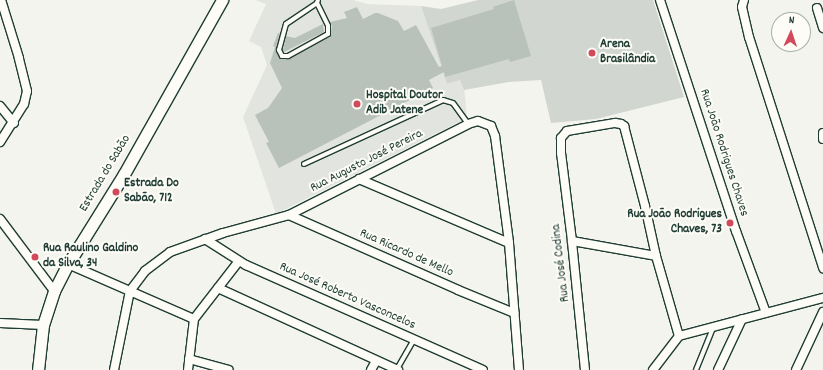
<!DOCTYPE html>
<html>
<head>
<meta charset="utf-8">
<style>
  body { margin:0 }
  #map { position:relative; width:823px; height:370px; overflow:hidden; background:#f4f4ef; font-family:Dekko,sans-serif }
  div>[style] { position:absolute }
  .built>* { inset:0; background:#e2e5df }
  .green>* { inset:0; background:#d1d6d1 }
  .building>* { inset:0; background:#b9c1bb }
  .roads { filter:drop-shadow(1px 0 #1f3d34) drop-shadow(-1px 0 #1f3d34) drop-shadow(0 1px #1f3d34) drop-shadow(0 -1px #1f3d34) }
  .lane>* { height:4px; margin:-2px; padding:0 2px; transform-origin:2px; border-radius:2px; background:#fdfcf7 }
  .street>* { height:8px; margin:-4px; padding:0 4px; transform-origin:4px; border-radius:4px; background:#fdfcf7 }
  .secondary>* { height:11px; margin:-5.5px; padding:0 5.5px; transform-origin:5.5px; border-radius:5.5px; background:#fdfcf7 }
  .dots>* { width:11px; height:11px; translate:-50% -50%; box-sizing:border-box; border:2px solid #fdfcf7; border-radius:50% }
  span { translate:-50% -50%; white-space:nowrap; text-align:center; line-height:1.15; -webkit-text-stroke:4px #fdfcf7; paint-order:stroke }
  .poi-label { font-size:13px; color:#1f3d34; font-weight:700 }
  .left { translate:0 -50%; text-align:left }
  .right { translate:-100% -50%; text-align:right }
  .street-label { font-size:13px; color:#1f3d34 }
  .north { position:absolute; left:771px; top:12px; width:40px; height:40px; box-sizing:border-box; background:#fdfcf7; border:1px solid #a4b0a9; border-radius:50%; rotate:3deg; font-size:11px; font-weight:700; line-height:16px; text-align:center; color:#1f3d34 }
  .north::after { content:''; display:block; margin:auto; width:14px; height:18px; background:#d1495b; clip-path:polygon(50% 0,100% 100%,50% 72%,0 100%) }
</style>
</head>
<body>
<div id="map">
  <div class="built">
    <div style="clip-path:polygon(255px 0,353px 0,368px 4px,421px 6px,447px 84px,460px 80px,464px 86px,467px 118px,276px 214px,243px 117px,267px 65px,261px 47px,249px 41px,266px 4px)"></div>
  </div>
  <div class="green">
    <div style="clip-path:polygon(478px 0,653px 0,684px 97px,596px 119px,551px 123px,541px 80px,509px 82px,464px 90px,460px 80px,447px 84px,421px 6px,441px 9px)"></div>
  </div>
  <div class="building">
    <div style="clip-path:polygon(514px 0,531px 56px,510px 62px,509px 59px,445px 77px,444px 72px,429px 80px,433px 88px,279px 168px,266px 143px,269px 142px,255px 115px,268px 108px,282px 88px,270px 63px,275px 47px,273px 46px,278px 33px,280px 33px,276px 52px,281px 59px,289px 59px,330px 37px,332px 26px,330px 22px,347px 18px,344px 12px,357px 7px,363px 19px,375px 13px,378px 13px,398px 21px,404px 31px,416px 25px,439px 67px,442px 66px,431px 28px,494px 9px,493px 7px)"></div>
    <div style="clip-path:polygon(323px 24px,324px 32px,284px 52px,283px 50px,286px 36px,295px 38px)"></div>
  </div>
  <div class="roads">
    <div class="lane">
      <div style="left:317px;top:3px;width:25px;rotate:64deg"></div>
      <div style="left:328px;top:26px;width:8px;rotate:90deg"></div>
      <div style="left:328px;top:34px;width:46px;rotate:151.2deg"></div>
      <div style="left:288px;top:56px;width:6px;rotate:180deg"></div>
      <div style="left:282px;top:56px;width:7px;rotate:-117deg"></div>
      <div style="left:279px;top:50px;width:27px;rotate:-75deg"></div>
      <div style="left:286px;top:24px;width:37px;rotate:-34deg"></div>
      <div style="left:317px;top:3px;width:3px;rotate:-72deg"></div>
      <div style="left:304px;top:164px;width:153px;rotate:-24.7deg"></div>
      <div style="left:443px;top:100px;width:10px;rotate:17deg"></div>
      <div style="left:453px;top:103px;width:26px;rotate:54deg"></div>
      <div style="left:397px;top:369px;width:34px;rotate:-60deg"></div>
      <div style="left:696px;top:370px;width:45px;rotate:-68deg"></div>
    </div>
    <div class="street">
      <div style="left:660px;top:0;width:243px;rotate:71.8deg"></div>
      <div style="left:736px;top:231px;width:87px;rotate:69.9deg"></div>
      <div style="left:744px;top:0;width:7px;rotate:106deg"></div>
      <div style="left:742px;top:7px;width:31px;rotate:77deg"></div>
      <div style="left:749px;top:37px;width:243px;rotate:72.2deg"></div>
      <div style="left:817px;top:8px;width:21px;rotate:73deg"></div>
      <div style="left:0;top:106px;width:22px;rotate:51deg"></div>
      <div style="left:823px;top:133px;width:6px;rotate:90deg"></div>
      <div style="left:0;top:142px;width:45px;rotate:-57.7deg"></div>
      <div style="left:24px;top:104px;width:13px;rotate:-77deg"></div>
      <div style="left:27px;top:91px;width:34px;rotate:-104deg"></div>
      <div style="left:19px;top:58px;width:61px;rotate:-107.2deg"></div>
      <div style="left:359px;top:179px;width:163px;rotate:23.1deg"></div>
      <div style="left:289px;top:215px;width:185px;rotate:23.9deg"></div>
      <div style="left:458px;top:290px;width:61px;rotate:22.3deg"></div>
      <div style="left:0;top:219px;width:90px;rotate:53.1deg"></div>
      <div style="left:205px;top:239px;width:49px;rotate:32.4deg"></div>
      <div style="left:246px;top:265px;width:259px;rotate:23.9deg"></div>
      <div style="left:572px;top:241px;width:85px;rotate:10.1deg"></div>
      <div style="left:68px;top:264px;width:137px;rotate:23.6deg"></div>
      <div style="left:218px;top:288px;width:198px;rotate:24.5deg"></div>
      <div style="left:0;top:323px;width:43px;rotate:2.7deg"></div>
      <div style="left:189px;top:359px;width:41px;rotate:15.4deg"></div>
      <div style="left:114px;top:370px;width:81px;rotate:-78.6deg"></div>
      <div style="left:130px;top:291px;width:25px;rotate:-53deg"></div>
      <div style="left:145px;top:271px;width:31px;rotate:-37deg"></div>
      <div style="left:170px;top:252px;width:56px;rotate:-19.7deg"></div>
      <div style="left:223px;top:233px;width:68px;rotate:-15.3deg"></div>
      <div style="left:289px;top:215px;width:201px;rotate:-26.9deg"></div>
      <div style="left:468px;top:124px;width:10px;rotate:-17deg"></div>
      <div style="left:478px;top:121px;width:14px;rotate:21deg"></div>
      <div style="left:491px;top:126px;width:11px;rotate:68deg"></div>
      <div style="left:495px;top:136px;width:108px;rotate:82.5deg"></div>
      <div style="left:509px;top:243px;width:127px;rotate:85.5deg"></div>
      <div style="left:188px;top:370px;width:51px;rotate:-83.3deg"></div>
      <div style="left:194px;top:319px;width:73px;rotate:-52.2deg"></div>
      <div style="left:371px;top:370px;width:10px;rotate:-61deg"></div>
      <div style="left:585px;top:370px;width:130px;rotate:-95.8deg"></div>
      <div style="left:572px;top:241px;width:89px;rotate:-97.1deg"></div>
      <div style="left:561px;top:153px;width:15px;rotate:-90deg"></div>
      <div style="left:561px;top:138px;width:9px;rotate:-49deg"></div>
      <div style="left:567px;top:131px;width:49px;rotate:-9.5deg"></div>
      <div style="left:615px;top:123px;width:6px;rotate:9deg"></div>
      <div style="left:621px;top:124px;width:4px;rotate:34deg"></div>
      <div style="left:624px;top:126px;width:83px;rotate:75.3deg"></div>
      <div style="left:645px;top:206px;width:51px;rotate:77.6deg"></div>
      <div style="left:656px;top:256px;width:83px;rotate:74deg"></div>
      <div style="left:653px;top:370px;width:43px;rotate:-52.6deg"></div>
      <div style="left:679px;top:336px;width:149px;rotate:-14.8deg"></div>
      <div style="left:718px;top:370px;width:56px;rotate:-64.8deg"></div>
      <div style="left:796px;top:370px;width:64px;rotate:-65deg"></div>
    </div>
    <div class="secondary">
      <div style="left:38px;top:370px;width:45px;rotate:-83.7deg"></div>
      <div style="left:43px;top:325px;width:36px;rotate:-72deg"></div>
      <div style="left:54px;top:291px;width:30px;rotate:-63deg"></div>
      <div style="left:68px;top:264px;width:106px;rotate:-58.1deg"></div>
      <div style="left:124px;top:174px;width:200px;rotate:-60.6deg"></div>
    </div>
  </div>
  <div class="dots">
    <div style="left:592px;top:53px;background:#d1495b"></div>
    <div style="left:357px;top:104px;background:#d1495b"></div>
    <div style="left:116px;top:192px;background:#d1495b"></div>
    <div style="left:730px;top:223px;background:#d1495b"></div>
    <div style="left:35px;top:257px;background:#d1495b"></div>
  </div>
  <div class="poi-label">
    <span class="left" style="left:600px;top:53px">Arena<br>Brasilândia</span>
    <span class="left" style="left:366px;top:104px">Hospital Doutor<br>Adib Jatene</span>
    <span class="left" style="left:124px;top:192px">Estrada Do<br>Sabão, 712</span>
    <span class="right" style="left:722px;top:223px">Rua João Rodrigues<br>Chaves, 73</span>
    <span class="left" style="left:43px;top:257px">Rua Raulino Galdino<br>da Silva, 34</span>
  </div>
  <div class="street-label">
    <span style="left:723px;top:153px;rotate:72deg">Rua João Rodrigues Chaves</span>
    <span style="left:367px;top:162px;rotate:-27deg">Rua Augusto José Pereira</span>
    <span style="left:106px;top:174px;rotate:-59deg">Estrada do Sabão</span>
    <span style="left:406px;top:254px;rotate:24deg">Rua Ricardo de Mello</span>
    <span style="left:562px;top:263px;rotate:-97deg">Rua José Codina</span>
    <span style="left:347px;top:297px;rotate:24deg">Rua José Roberto Vasconcelos</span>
  </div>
  <div class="north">N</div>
</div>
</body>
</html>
